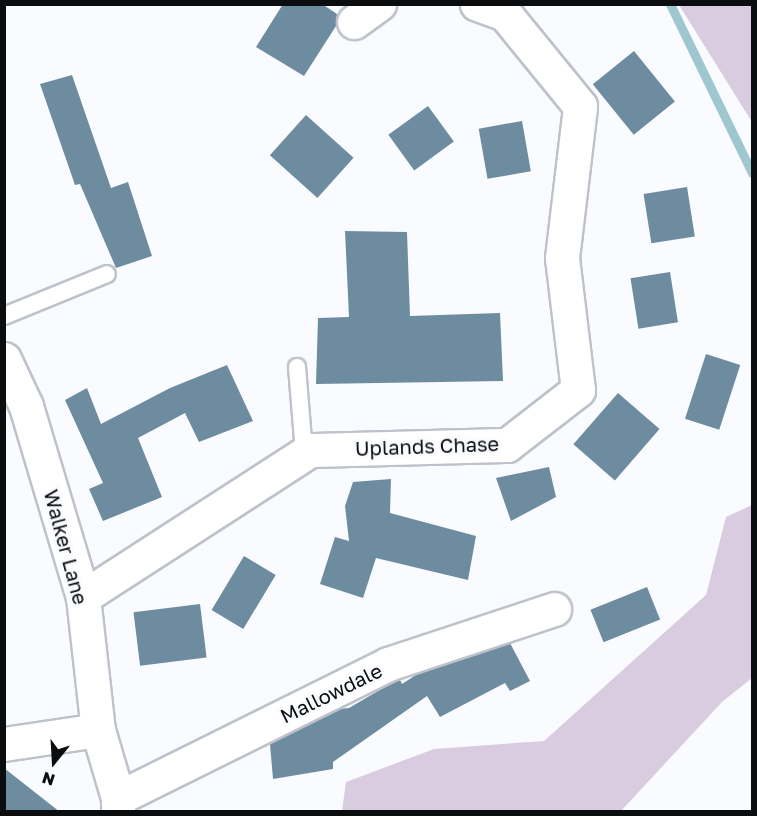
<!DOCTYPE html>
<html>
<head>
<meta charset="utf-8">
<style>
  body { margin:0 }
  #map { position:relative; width:757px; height:816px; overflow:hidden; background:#fafbff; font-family:"Golos Text",sans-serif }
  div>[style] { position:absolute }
  .green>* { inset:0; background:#d9cce0 }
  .stream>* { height:9px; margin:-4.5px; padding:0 4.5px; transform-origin:4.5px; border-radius:4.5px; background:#9ec7d0 }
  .building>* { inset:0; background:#6e8ca0; transform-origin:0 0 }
  .roads { filter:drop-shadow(2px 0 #bec2ca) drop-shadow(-2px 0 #bec2ca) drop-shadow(0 2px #bec2ca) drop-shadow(0 -2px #bec2ca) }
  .service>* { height:16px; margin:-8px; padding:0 8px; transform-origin:8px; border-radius:8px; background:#fff }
  .minor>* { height:33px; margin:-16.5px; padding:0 16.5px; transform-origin:16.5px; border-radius:16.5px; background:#fff }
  span { translate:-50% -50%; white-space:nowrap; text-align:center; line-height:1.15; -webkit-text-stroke:6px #fafbff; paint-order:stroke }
  .street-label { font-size:20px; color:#0a0c0e }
  .frame { position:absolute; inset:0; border:6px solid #0a0c0e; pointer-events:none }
  .north { position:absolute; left:24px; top:732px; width:60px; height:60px; -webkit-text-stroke:4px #fafbff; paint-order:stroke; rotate:198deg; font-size:16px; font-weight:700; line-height:24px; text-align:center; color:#0a0c0e }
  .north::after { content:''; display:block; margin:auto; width:21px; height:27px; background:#0a0c0e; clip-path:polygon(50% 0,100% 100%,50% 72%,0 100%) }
</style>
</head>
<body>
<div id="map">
  <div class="green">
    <div style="clip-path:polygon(679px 5px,752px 5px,752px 122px)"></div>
    <div style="clip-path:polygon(752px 505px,752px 678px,722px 702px,621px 811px,342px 811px,346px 782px,434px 749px,544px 741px,706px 595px,726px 517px)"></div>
  </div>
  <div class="stream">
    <div style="left:670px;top:4px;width:188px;rotate:64.1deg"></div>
  </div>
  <div class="building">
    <div style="clip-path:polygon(283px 4px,322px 4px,337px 14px,336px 26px,304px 76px,256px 47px)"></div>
    <div style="left:634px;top:51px;width:65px;height:53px;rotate:51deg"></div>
    <div style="clip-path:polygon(72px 75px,111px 188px,128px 182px,152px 256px,116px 268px,80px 184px,75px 185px,40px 84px)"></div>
    <div style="left:428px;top:106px;width:44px;height:49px;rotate:54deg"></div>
    <div style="left:306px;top:115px;width:64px;height:54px;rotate:42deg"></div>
    <div style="left:522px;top:121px;width:51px;height:44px;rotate:80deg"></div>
    <div style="left:687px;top:187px;width:50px;height:44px;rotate:81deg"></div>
    <div style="clip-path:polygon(345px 231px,407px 232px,410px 316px,500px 313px,503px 381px,316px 384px,318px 318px,349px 317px)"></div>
    <div style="left:670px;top:272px;width:51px;height:40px;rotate:81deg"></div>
    <div style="left:706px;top:354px;width:36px;height:68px;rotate:18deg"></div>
    <div style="clip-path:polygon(227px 365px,253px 421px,199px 442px,185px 413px,138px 438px,162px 497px,103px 521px,89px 489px,103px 483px,65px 400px,87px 388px,101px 424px,170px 388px)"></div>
    <div style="left:618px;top:393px;width:55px;height:68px;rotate:41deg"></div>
    <div style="clip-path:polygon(549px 467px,556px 497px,511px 521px,496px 478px)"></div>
    <div style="clip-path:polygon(391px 479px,390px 513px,476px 536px,468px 580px,376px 558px,363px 598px,320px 584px,335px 537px,349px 541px,345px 506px,353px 482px)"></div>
    <div style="left:244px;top:556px;width:37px;height:63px;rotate:31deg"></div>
    <div style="left:647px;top:587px;width:35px;height:61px;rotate:68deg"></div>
    <div style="left:200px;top:604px;width:54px;height:67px;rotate:83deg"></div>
    <div style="clip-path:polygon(510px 643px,530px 681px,510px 691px,505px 683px,440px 717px,427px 696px,333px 762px,333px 769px,273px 779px,270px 744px,339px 709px,349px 708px,395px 681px,400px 680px,402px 684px,419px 673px)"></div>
    <div style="clip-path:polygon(4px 768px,60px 812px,4px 812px)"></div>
  </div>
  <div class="roads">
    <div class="service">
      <div style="left:4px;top:316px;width:111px;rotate:-22.2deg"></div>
      <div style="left:297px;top:367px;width:86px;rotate:85.3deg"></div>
    </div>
    <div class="minor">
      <div style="left:354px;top:22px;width:31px;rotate:-36deg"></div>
      <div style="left:4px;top:359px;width:52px;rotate:64.9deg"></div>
      <div style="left:26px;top:406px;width:199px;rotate:73.4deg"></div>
      <div style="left:83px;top:597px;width:134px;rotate:83.6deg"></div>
      <div style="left:98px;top:730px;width:71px;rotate:73.6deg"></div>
      <div style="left:118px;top:798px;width:14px;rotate:90deg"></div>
      <div style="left:83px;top:597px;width:270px;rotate:-32.9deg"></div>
      <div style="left:310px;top:450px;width:197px;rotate:-1.5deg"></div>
      <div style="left:507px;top:445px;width:90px;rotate:-37.8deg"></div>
      <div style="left:578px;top:390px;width:133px;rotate:-96.9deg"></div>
      <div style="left:562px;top:258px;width:153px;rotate:-83.2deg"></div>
      <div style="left:580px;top:106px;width:119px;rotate:-129.2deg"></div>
      <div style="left:505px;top:14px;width:30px;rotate:-160deg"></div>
      <div style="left:4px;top:744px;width:95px;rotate:-8.5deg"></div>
      <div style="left:118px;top:798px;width:301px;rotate:-26.4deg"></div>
      <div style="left:388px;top:664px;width:175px;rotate:-18.3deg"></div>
    </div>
  </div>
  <div class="street-label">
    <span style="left:427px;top:446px;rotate:-2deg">Uplands Chase</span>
    <span style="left:66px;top:547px;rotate:75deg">Walker Lane</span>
    <span style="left:331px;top:693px;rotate:-26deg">Mallowdale</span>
  </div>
  <div class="frame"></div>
  <div class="north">N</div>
</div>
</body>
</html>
